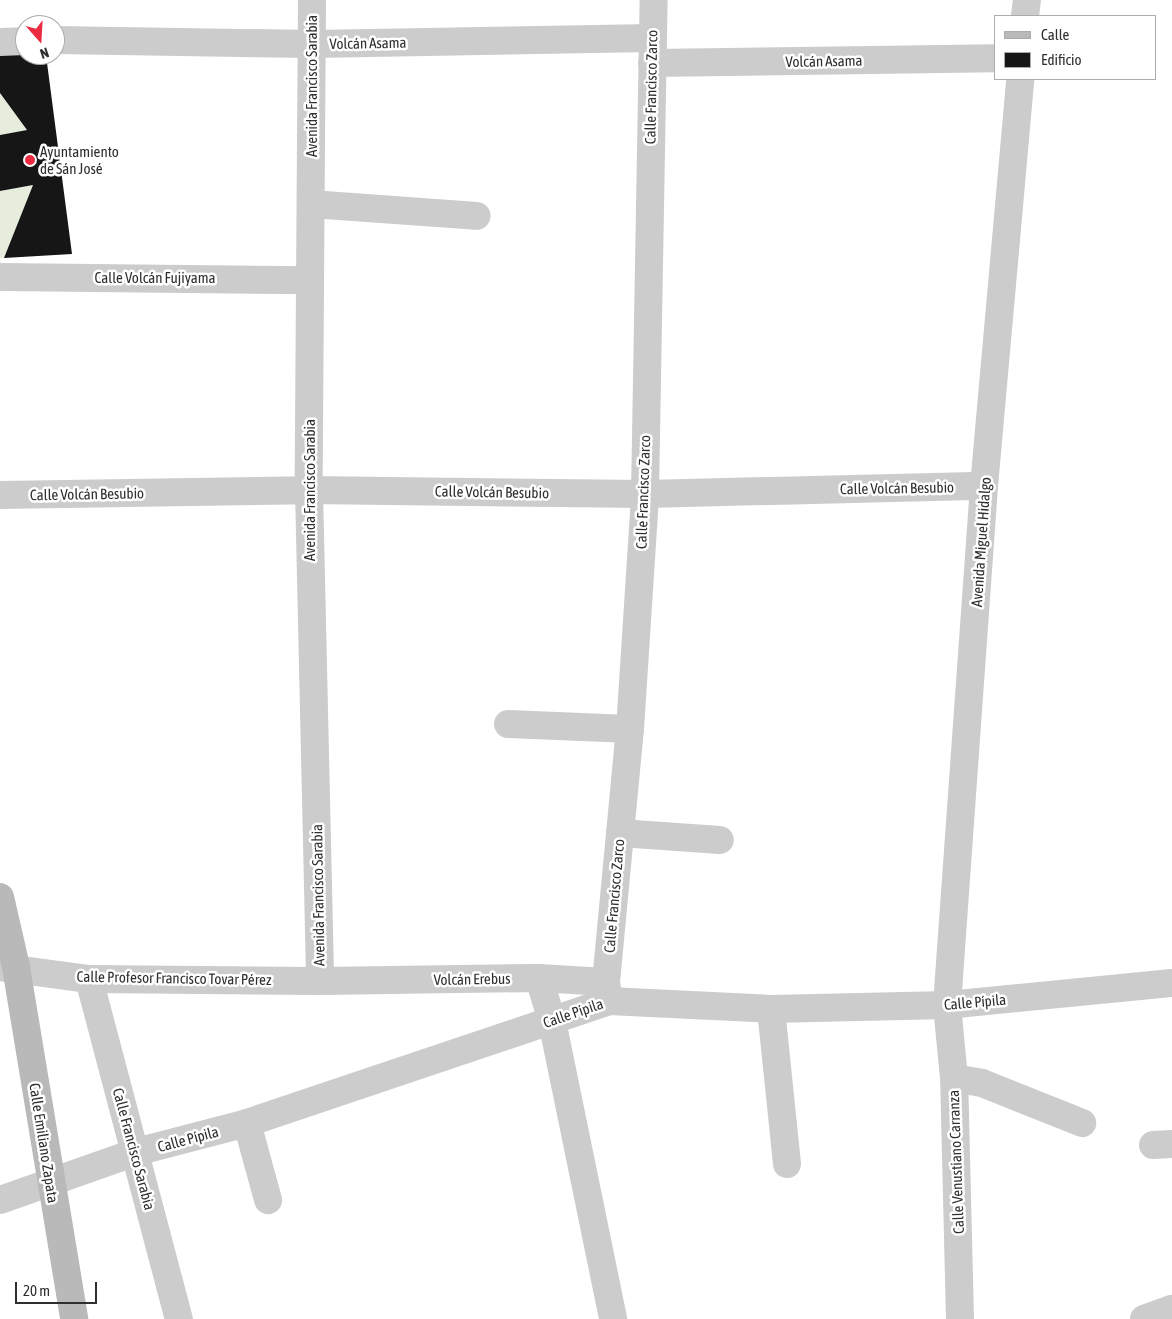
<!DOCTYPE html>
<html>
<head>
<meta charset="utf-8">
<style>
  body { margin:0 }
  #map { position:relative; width:1172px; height:1319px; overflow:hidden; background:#fff; font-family:"Asap Condensed",sans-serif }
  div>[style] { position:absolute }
  .green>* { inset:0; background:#e6eddc }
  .building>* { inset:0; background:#161616 }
  .street>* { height:28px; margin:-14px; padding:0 14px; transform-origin:14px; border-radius:14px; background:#ccc }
  .secondary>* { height:28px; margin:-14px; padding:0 14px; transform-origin:14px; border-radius:14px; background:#b9b9b9 }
  .dots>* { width:14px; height:14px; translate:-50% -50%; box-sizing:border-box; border:2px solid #fff; border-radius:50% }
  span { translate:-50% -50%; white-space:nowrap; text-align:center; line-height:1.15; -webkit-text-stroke:5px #fff; paint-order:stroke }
  .street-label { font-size:15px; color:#2f2f2f }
  .poi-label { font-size:15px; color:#2f2f2f }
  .left { translate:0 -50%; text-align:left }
  .legend { position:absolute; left:994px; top:15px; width:162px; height:65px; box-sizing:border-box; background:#fff; border:1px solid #acacac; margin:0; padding:6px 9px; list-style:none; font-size:15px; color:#2f2f2f }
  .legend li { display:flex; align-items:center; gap:10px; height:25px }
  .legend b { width:25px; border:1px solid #acacac }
  .north { position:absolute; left:15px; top:15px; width:50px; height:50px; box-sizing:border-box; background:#fff; border:1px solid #acacac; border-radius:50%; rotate:161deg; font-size:14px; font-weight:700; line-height:20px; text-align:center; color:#2f2f2f }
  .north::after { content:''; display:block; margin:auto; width:18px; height:22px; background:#ec2b41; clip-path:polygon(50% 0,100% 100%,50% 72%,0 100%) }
  .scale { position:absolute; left:15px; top:1282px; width:82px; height:22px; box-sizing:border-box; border:2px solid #2f2f2f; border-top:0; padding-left:6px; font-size:15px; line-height:18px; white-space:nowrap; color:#2f2f2f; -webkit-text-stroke:4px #fff; paint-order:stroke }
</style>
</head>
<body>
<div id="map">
  <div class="green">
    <div style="clip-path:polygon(0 93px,27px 130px,0 135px)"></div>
    <div style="clip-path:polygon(33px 185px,4px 258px,0 258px,0 191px)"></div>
  </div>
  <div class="building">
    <div style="clip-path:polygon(25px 50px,25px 55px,46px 55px,72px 254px,4px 258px,33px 185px,0 191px,0 135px,27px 130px,0 93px,0 51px)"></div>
  </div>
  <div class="street">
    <div style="left:312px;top:0;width:490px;rotate:90.4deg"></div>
    <div style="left:309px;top:490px;width:491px;rotate:88.7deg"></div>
    <div style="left:1025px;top:16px;width:16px;rotate:-83deg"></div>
    <div style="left:55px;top:40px;width:258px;rotate:0.9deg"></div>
    <div style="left:313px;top:44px;width:339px;rotate:-1deg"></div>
    <div style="left:0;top:42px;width:25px;rotate:-2deg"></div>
    <div style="left:652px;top:63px;width:344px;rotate:-0.8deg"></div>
    <div style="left:311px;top:204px;width:166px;rotate:4.1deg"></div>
    <div style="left:0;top:277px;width:310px;rotate:0.6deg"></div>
    <div style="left:0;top:495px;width:309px;rotate:-0.9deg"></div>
    <div style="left:309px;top:490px;width:336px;rotate:0.7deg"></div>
    <div style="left:645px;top:494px;width:339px;rotate:-1.4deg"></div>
    <div style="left:508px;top:724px;width:122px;rotate:2.3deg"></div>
    <div style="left:620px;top:833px;width:100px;rotate:4deg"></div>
    <div style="left:0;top:967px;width:90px;rotate:7.7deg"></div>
    <div style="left:89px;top:979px;width:231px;rotate:0.5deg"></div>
    <div style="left:320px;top:981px;width:219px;rotate:-0.8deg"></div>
    <div style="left:539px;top:978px;width:67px;rotate:3.4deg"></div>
    <div style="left:606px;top:982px;width:19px;rotate:81deg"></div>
    <div style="left:539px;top:978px;width:45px;rotate:73.2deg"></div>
    <div style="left:552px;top:1021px;width:304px;rotate:78.4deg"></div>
    <div style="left:89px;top:979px;width:352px;rotate:75.2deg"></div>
    <div style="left:606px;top:982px;width:254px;rotate:-84.6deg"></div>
    <div style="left:630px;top:729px;width:235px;rotate:-86.3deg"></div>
    <div style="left:645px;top:494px;width:494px;rotate:-89deg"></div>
    <div style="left:771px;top:1009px;width:156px;rotate:84.1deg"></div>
    <div style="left:954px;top:1078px;width:28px;rotate:10deg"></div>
    <div style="left:982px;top:1083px;width:108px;rotate:21.8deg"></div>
    <div style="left:247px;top:1123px;width:80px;rotate:74.7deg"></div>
    <div style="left:1153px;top:1145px;width:19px;rotate:-3deg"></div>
    <div style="left:0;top:1200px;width:144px;rotate:-19.4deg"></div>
    <div style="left:136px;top:1152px;width:115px;rotate:-14.6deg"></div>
    <div style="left:247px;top:1123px;width:382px;rotate:-18.6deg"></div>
    <div style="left:609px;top:1001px;width:162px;rotate:2.8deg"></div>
    <div style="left:771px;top:1009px;width:176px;rotate:-1.3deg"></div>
    <div style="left:947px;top:1005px;width:226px;rotate:-5.6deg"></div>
    <div style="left:960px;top:1319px;width:241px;rotate:-91.4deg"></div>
    <div style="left:954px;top:1078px;width:73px;rotate:-95.5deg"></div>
    <div style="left:947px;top:1005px;width:520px;rotate:-85.92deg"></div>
    <div style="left:984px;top:486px;width:409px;rotate:-84.9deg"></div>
    <div style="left:1144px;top:1319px;width:30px;rotate:-20deg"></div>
  </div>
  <div class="secondary">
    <div style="left:0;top:897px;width:72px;rotate:77.1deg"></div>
    <div style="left:16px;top:967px;width:357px;rotate:80.6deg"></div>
  </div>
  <div class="dots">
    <div style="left:30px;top:160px;background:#ec2b41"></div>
  </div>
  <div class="street-label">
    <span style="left:368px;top:43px;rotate:-1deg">Volcán Asama</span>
    <span style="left:824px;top:61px;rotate:-1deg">Volcán Asama</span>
    <span style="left:312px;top:86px;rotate:-90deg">Avenida Francisco Sarabia</span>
    <span style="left:651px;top:87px;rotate:-89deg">Calle Francisco Zarco</span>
    <span style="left:155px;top:278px">Calle Volcán Fujiyama</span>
    <span style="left:897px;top:488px;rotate:-1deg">Calle Volcán Besubio</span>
    <span style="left:310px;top:490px;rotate:-90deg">Avenida Francisco Sarabia</span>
    <span style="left:492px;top:492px;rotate:1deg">Calle Volcán Besubio</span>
    <span style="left:643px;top:492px;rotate:-88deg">Calle Francisco Zarco</span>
    <span style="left:87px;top:494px;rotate:-1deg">Calle Volcán Besubio</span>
    <span style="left:981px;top:542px;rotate:-86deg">Avenida Miguel Hidalgo</span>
    <span style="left:318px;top:895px;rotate:-91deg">Avenida Francisco Sarabia</span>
    <span style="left:614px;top:896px;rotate:-85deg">Calle Francisco Zarco</span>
    <span style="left:174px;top:978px;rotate:1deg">Calle Profesor Francisco Tovar Pérez</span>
    <span style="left:472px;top:979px;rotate:-1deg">Volcán Erebus</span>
    <span style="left:975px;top:1002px;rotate:-5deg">Calle Pípila</span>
    <span style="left:573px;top:1013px;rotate:-19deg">Calle Pípila</span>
    <span style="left:188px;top:1139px;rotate:-15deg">Calle Pípila</span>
    <span style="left:44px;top:1143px;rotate:81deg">Calle Emiliano Zapata</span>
    <span style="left:134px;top:1149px;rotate:75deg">Calle Francisco Sarabia</span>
    <span style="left:956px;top:1162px;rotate:-92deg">Calle Venustiano Carranza</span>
  </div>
  <div class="poi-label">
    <span class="left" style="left:40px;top:160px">Ayuntamiento<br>de Sán José</span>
  </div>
  <ul class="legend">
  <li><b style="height:6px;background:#b9b9b9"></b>Calle</li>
  <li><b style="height:14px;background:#161616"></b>Edificio</li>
  </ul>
  <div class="north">N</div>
  <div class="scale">20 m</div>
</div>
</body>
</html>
